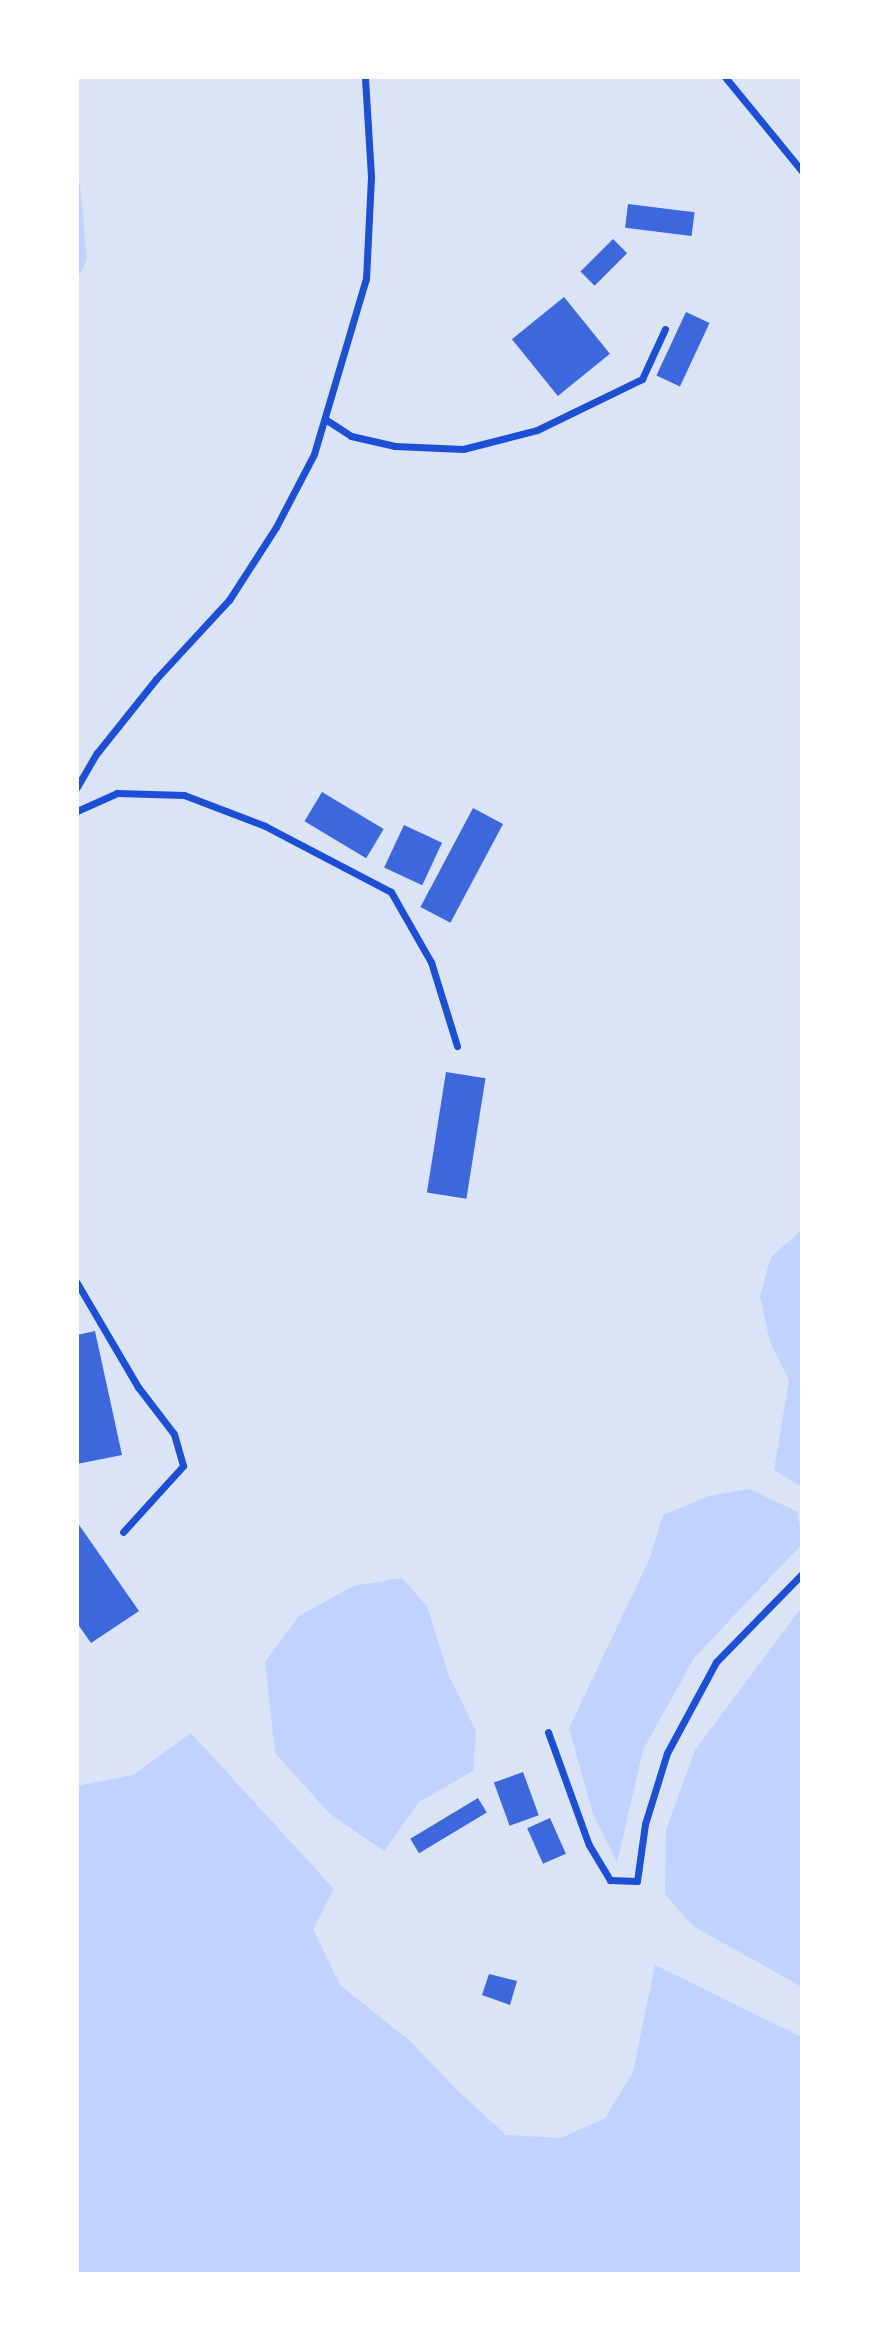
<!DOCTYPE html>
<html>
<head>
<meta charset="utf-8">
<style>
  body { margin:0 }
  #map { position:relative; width:879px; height:2351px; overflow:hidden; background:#f2f2f2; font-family:"PT Sans",sans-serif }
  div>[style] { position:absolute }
  .green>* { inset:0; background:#dbe4f7; transform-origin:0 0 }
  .water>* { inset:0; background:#bfd3fe }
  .building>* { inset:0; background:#3d67dc; transform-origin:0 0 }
  .minor>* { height:7px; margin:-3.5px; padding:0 3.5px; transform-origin:3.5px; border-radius:3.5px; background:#1d4ed8 }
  span { translate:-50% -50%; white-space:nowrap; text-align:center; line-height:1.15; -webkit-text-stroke:5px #fff; paint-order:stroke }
  .frame { position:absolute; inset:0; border:79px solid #fff; pointer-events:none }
</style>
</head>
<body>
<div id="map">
  <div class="green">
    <div style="left:77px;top:77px;width:725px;height:2197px"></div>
  </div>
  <div class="water">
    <div style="clip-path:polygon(77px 153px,87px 260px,77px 279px)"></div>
    <div style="clip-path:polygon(802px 1230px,802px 1487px,774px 1470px,789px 1380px,770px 1342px,760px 1296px,771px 1257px)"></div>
    <div style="clip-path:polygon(749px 1489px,798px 1512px,802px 1544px,694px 1658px,643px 1750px,617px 1863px,593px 1814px,569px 1728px,649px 1560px,663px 1515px,708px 1496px)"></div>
    <div style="clip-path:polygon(402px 1578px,427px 1606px,449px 1676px,476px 1731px,473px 1771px,419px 1802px,384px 1851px,330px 1814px,275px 1753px,265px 1662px,299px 1616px,353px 1586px)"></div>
    <div style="clip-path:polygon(802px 1607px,802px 1987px,693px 1926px,665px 1894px,666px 1830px,695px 1750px)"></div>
    <div style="clip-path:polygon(191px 1733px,334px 1889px,313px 1929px,340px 1985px,410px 2041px,458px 2091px,506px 2135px,561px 2138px,605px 2118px,633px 2072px,655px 1965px,802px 2037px,802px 2274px,77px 2274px,77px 1786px,133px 1775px)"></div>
  </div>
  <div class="building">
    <div style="left:628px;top:204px;width:67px;height:24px;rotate:7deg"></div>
    <div style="left:613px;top:239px;width:20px;height:46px;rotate:45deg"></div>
    <div style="left:564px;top:297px;width:73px;height:67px;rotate:51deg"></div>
    <div style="left:686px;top:312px;width:26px;height:70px;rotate:25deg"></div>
    <div style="left:322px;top:792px;width:72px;height:34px;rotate:31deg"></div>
    <div style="left:473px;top:808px;width:34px;height:112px;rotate:28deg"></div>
    <div style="left:404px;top:825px;width:42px;height:47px;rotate:25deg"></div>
    <div style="left:446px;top:1072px;width:40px;height:122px;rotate:9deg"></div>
    <div style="clip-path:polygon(95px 1331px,122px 1455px,77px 1464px,77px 1335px)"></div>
    <div style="clip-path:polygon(77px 1522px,139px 1611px,91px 1643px,77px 1623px)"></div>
    <div style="left:523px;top:1772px;width:46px;height:31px;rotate:70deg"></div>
    <div style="left:478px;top:1798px;width:17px;height:79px;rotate:59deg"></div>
    <div style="left:550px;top:1818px;width:39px;height:25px;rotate:66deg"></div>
    <div style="clip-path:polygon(489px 1974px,517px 1981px,510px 2005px,482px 1995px)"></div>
  </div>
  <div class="minor">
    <div style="left:725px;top:77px;width:122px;rotate:50.7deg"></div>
    <div style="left:325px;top:419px;width:31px;rotate:33deg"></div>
    <div style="left:351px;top:436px;width:45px;rotate:12.8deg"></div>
    <div style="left:395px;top:446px;width:68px;rotate:2.5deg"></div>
    <div style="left:463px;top:449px;width:76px;rotate:-14.4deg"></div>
    <div style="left:537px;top:430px;width:117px;rotate:-25.9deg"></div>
    <div style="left:642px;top:379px;width:55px;rotate:-65.3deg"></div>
    <div style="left:77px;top:787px;width:39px;rotate:-60deg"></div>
    <div style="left:97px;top:753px;width:95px;rotate:-51.4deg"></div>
    <div style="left:156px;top:679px;width:108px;rotate:-47.3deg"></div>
    <div style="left:229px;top:600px;width:87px;rotate:-57.2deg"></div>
    <div style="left:276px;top:527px;width:82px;rotate:-62.5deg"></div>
    <div style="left:314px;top:454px;width:183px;rotate:-73.5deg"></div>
    <div style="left:366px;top:279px;width:103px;rotate:-87.2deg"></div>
    <div style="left:371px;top:176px;width:99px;rotate:-93.5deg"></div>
    <div style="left:77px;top:811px;width:44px;rotate:-24.2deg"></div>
    <div style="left:117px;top:793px;width:67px;rotate:1.7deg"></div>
    <div style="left:184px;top:795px;width:87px;rotate:20.9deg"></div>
    <div style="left:265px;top:826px;width:142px;rotate:27.6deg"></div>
    <div style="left:391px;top:892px;width:81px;rotate:60.3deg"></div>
    <div style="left:431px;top:962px;width:88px;rotate:72.8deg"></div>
    <div style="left:77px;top:1283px;width:121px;rotate:59.6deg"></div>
    <div style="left:138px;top:1387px;width:59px;rotate:52.5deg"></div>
    <div style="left:174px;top:1434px;width:33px;rotate:74deg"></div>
    <div style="left:183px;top:1466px;width:89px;rotate:132.3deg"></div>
    <div style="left:548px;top:1732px;width:120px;rotate:70.1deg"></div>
    <div style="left:589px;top:1845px;width:41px;rotate:59deg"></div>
    <div style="left:610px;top:1880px;width:27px;rotate:2deg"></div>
    <div style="left:637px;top:1881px;width:58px;rotate:-82deg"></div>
    <div style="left:645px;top:1824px;width:74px;rotate:-72.8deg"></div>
    <div style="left:667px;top:1753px;width:103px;rotate:-61.7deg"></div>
    <div style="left:716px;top:1662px;width:123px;rotate:-45.7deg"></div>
  </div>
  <div class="frame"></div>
</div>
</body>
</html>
